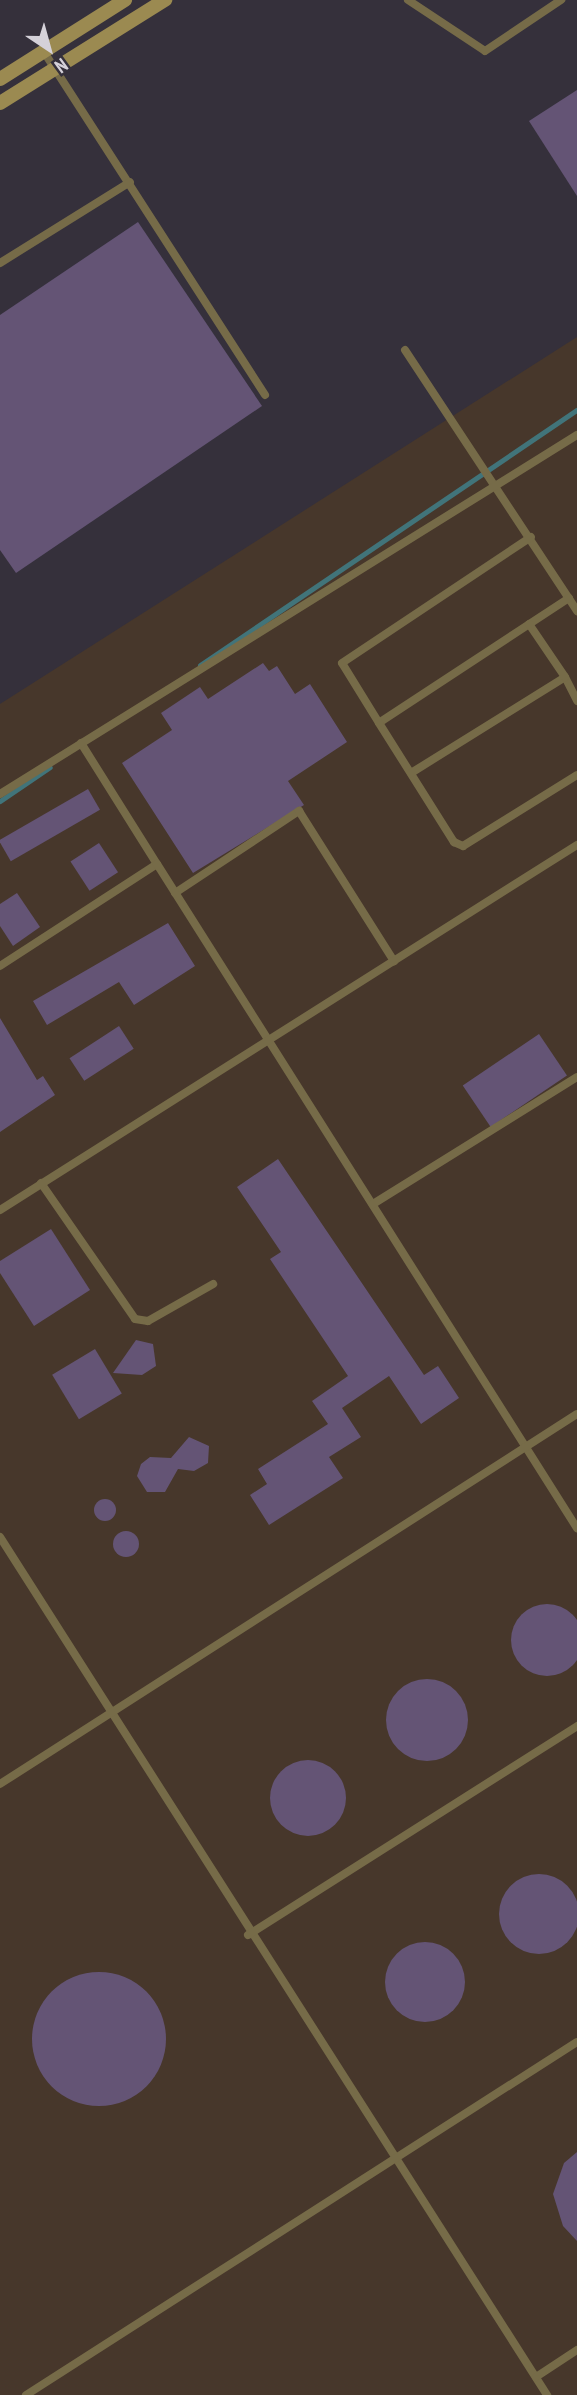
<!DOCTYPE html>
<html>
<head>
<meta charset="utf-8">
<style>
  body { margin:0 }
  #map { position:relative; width:577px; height:2395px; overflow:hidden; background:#35303b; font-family:"PT Sans Narrow",sans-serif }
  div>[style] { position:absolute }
  .industrial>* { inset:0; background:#47372b }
  .stream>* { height:5px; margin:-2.5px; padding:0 2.5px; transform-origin:2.5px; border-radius:2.5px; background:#41747a }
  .building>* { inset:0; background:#645475; transform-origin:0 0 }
  .round { border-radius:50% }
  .service>* { height:8px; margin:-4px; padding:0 4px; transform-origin:4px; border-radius:4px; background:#766b48 }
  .secondary>* { height:14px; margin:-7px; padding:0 7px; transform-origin:7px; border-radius:7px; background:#9b8a51 }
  span { translate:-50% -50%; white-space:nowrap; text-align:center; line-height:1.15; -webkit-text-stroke:6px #35303b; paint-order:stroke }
  .north { position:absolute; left:14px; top:14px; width:70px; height:70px; -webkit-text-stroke:5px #35303b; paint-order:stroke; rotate:144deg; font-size:19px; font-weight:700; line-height:28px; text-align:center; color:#d5d1d9 }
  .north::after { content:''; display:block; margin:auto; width:24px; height:32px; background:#d5d1d9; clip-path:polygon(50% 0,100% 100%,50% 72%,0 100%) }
</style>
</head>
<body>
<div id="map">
  <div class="industrial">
    <div style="clip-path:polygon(577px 337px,577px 2395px,0 2395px,0 704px)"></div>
  </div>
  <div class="stream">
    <div style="left:200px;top:665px;width:455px;rotate:-34.1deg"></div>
    <div style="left:0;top:801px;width:60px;rotate:-34.2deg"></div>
  </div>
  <div class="building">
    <div style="clip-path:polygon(577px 90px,577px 196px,529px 121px)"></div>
    <div style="clip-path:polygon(138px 222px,262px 406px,16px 573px,0 550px,0 315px)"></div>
    <div style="clip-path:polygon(263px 663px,269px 671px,277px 666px,295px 694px,310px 684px,347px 742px,288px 781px,304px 805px,193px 873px,122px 763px,172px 730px,161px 713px,200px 687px,208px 699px)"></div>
    <div style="left:88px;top:789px;width:24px;height:103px;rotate:60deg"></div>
    <div style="left:99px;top:843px;width:35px;height:34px;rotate:57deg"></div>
    <div style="clip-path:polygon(17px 893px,40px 927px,13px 946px,0 926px,0 904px)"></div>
    <div style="clip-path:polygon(168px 923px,195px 966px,134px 1005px,119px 982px,47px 1025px,33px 1001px)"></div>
    <div style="clip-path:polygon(0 1018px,37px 1080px,43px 1076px,55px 1095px,0 1132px)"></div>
    <div style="left:119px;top:1026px;width:27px;height:59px;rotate:57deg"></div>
    <div style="left:539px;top:1034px;width:50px;height:92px;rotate:56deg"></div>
    <div style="clip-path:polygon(278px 1159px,424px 1375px,438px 1366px,459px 1398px,421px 1424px,389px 1376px,342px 1408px,361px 1437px,329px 1457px,343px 1478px,269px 1525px,250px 1495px,267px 1484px,258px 1469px,328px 1424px,312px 1401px,348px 1376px,270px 1259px,281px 1252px,237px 1187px)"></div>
    <div style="clip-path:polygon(51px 1229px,90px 1290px,34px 1326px,0 1273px,0 1261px)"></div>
    <div style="clip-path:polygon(136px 1340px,153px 1344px,156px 1366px,142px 1375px,113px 1373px)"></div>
    <div style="left:95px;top:1349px;width:52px;height:50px;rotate:59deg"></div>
    <div style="clip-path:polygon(189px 1437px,209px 1446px,208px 1463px,194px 1471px,178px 1469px,165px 1492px,147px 1492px,137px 1476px,141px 1464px,150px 1457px,171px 1458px)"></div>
    <div class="round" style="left:94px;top:1499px;width:22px;height:22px"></div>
    <div class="round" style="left:113px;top:1531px;width:26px;height:26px"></div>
    <div class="round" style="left:511px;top:1604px;width:72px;height:72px"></div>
    <div class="round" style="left:386px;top:1679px;width:82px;height:82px"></div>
    <div class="round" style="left:270px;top:1760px;width:76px;height:76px"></div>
    <div class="round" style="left:499px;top:1874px;width:80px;height:80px"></div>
    <div class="round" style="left:385px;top:1942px;width:80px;height:80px"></div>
    <div class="round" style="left:32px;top:1972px;width:134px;height:134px"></div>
    <div style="clip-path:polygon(577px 2152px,577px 2241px,563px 2226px,553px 2194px,564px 2163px)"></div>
  </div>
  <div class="service">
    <div style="left:408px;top:0;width:92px;rotate:33.5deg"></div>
    <div style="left:485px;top:51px;width:92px;rotate:-33.9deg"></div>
    <div style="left:44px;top:52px;width:408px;rotate:57.2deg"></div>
    <div style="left:0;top:263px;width:153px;rotate:-31.9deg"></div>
    <div style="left:405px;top:350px;width:313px;rotate:56.6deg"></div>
    <div style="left:569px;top:598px;width:227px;rotate:146.7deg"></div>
    <div style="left:379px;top:723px;width:141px;rotate:57.8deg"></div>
    <div style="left:454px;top:842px;width:10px;rotate:24deg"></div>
    <div style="left:463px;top:846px;width:134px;rotate:-31.9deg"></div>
    <div style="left:565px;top:677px;width:27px;rotate:63deg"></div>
    <div style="left:379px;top:723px;width:70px;rotate:-121.7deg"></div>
    <div style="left:342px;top:663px;width:227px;rotate:-33.7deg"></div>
    <div style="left:81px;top:743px;width:143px;rotate:57.9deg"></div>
    <div style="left:411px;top:773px;width:181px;rotate:-31.9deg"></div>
    <div style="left:565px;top:677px;width:64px;rotate:-124.2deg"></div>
    <div style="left:0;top:794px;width:680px;rotate:-31.89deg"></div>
    <div style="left:175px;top:893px;width:149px;rotate:-33.5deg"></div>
    <div style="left:299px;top:811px;width:178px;rotate:57.7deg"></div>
    <div style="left:0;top:966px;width:187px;rotate:-33deg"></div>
    <div style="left:157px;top:864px;width:786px;rotate:57.69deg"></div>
    <div style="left:41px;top:1183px;width:165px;rotate:55.3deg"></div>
    <div style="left:135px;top:1319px;width:13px;rotate:9deg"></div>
    <div style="left:148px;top:1321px;width:75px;rotate:-29.6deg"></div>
    <div style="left:373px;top:1204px;width:240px;rotate:-31.9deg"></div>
    <div style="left:0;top:1210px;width:683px;rotate:-32.32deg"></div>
    <div style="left:0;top:1537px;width:1018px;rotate:57.48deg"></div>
    <div style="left:0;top:1784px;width:685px;rotate:-32.67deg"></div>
    <div style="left:248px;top:1935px;width:390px;rotate:-32.4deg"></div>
    <div style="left:536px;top:2377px;width:49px;rotate:-33.4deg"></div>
    <div style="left:26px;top:2395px;width:654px;rotate:-32.65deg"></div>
  </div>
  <div class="secondary">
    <div style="left:0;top:79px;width:148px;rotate:-32.3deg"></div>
    <div style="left:0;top:103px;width:195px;rotate:-32deg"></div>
  </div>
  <div class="north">N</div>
</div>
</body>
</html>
